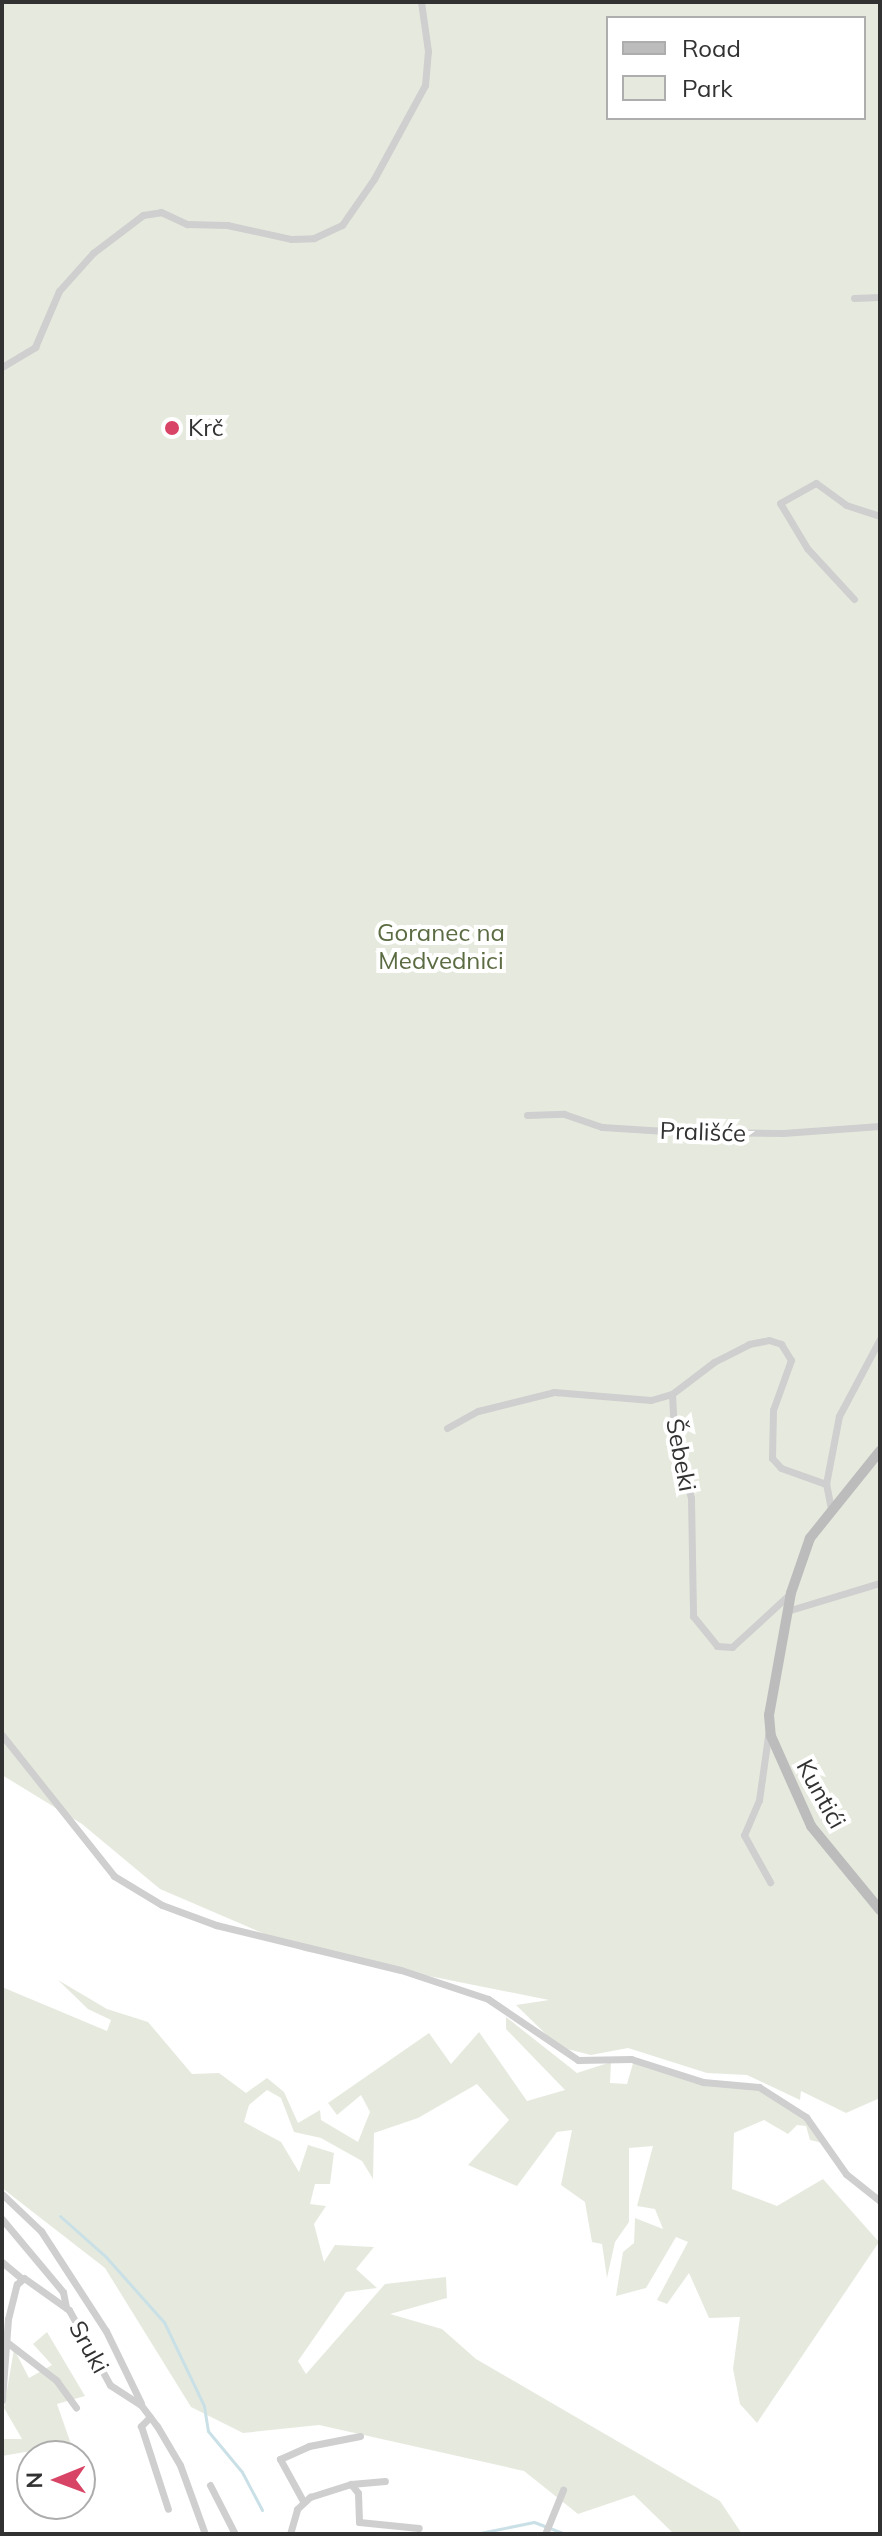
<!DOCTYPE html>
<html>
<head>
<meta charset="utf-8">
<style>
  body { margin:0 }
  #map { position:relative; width:882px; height:2536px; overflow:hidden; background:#fff; font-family:Mulish,sans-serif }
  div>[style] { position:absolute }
  .green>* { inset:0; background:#e6eade }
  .stream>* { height:3px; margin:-1.5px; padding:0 1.5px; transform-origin:1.5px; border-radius:1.5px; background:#cae0e7 }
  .street>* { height:7px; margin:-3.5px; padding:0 3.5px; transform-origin:3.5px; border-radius:3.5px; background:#cfcfcf }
  .secondary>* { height:10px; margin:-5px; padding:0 5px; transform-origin:5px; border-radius:5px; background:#bcbcbc }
  .dots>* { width:22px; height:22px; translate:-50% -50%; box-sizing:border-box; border:4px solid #fff; border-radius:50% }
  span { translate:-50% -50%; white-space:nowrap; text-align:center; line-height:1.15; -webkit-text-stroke:8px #fff; paint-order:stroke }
  .poi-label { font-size:24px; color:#323232 }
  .left { translate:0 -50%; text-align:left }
  .park-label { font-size:24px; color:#5b6b42 }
  .street-label { font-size:24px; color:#323232 }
  .frame { position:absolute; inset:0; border:4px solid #323232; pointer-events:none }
  .legend { position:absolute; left:606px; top:16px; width:260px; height:104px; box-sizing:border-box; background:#fff; border:2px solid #adadad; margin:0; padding:10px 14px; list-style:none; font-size:24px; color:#323232 }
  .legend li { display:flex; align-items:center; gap:16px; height:40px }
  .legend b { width:40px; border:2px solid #adadad }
  .north { position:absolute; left:16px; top:2440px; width:80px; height:80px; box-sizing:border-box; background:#fff; border:2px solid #adadad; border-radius:50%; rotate:269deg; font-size:22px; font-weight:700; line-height:32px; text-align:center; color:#323232 }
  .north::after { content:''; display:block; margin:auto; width:28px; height:36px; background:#d84465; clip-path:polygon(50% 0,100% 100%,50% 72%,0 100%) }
</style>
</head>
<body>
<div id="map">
  <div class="green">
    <div style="clip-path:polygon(evenodd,2px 2px,880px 2px,880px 2098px,846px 2113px,801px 2091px,800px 2100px,747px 2075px,707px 2073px,628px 2048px,591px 2055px,559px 2047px,516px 2005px,549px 2000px,304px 1951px,160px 1889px,82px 1824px,2px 1775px,2px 2px,608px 18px,864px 18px,864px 118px,608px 118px,608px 18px)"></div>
    <div style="clip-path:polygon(58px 1980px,107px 2009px,148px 2022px,192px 2074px,219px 2073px,246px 2093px,267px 2078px,284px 2092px,298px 2123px,320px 2110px,321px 2120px,358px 2142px,370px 2112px,361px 2095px,337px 2115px,328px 2103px,429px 2033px,451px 2064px,479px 2032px,527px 2101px,565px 2090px,506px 2029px,506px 2017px,577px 2073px,611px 2062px,610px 2083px,627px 2084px,634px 2060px,705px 2085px,757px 2088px,811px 2122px,823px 2143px,810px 2140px,806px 2126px,797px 2125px,788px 2134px,764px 2120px,734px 2133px,732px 2189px,777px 2206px,823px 2179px,879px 2242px,757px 2423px,740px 2404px,733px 2369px,740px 2317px,709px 2318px,689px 2273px,667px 2304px,657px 2300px,688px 2242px,676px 2237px,646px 2288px,616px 2296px,623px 2252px,634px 2243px,635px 2218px,663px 2229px,655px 2209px,637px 2206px,653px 2146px,629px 2148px,629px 2222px,615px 2242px,607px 2278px,602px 2244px,592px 2242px,585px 2202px,561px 2185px,572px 2130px,557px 2132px,517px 2186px,468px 2165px,509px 2120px,477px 2084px,418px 2118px,374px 2133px,373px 2179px,362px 2161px,321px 2138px,294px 2132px,281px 2098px,267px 2090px,249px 2105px,244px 2122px,281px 2142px,299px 2172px,308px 2145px,334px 2153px,330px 2184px,315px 2184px,310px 2204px,326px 2206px,314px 2224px,324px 2262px,335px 2245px,374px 2247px,356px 2269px,377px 2288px,346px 2292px,298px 2361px,306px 2374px,385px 2284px,446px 2277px,447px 2298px,390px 2314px,442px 2329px,476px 2359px,720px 2501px,742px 2534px,674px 2534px,634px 2495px,578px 2514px,524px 2471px,319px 2425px,243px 2433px,191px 2407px,105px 2268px,2px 2188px,2px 1987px,107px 2031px,111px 2020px,88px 2009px)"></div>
    <div style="clip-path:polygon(47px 2332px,85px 2396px,57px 2404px,71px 2444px,2px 2456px,2px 2439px,22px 2439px,4px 2408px,14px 2349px,29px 2378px,52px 2365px,33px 2344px)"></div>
  </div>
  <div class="stream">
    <div style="left:60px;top:2216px;width:62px;rotate:41.7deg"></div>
    <div style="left:106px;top:2257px;width:87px;rotate:48.3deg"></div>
    <div style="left:164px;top:2322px;width:93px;rotate:64.5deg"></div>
    <div style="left:204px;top:2406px;width:25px;rotate:81deg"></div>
    <div style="left:208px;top:2431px;width:53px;rotate:50.3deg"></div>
    <div style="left:242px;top:2472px;width:43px;rotate:62.2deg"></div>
    <div style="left:379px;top:2534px;width:20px"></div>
    <div style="left:475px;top:2534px;width:60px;rotate:-11.5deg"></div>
    <div style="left:534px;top:2522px;width:34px;rotate:21deg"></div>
  </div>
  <div class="street">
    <div style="left:854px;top:298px;width:26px;rotate:-2deg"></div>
    <div style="left:2px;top:367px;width:39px;rotate:-31deg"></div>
    <div style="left:35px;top:347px;width:61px;rotate:-66.8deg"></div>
    <div style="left:59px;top:291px;width:51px;rotate:-48.2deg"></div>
    <div style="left:93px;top:253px;width:63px;rotate:-37.2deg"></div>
    <div style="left:143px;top:215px;width:18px;rotate:-9deg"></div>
    <div style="left:161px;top:212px;width:29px;rotate:25deg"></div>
    <div style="left:187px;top:224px;width:40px;rotate:1.4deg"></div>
    <div style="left:227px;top:225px;width:66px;rotate:12.3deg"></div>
    <div style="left:291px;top:239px;width:23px;rotate:-2deg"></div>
    <div style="left:314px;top:238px;width:31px;rotate:-25deg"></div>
    <div style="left:342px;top:225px;width:56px;rotate:-55.2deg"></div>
    <div style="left:374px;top:179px;width:107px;rotate:-61.5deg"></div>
    <div style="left:425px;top:85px;width:34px;rotate:-85deg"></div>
    <div style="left:428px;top:51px;width:49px;rotate:-98.1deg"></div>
    <div style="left:854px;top:599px;width:69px;rotate:-132.7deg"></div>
    <div style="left:807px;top:548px;width:52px;rotate:-121deg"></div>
    <div style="left:780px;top:503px;width:41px;rotate:-29.1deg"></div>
    <div style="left:816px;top:483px;width:37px;rotate:36deg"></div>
    <div style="left:846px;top:505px;width:36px;rotate:18deg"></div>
    <div style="left:527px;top:1115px;width:37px;rotate:-2deg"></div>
    <div style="left:564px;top:1114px;width:40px;rotate:18.9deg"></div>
    <div style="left:602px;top:1127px;width:79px;rotate:3.6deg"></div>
    <div style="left:681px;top:1132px;width:102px;rotate:0.6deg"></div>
    <div style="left:783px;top:1133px;width:97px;rotate:-4.1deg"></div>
    <div style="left:672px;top:1394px;width:53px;rotate:-37.3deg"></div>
    <div style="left:714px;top:1362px;width:39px;rotate:-27deg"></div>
    <div style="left:749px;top:1344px;width:20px;rotate:-11deg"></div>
    <div style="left:769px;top:1340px;width:13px;rotate:18deg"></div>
    <div style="left:781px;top:1344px;width:19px;rotate:58deg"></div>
    <div style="left:791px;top:1360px;width:53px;rotate:109.8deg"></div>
    <div style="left:773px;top:1410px;width:48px;rotate:91.2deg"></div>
    <div style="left:772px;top:1458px;width:13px;rotate:48deg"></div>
    <div style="left:781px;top:1468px;width:48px;rotate:19.6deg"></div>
    <div style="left:447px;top:1428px;width:35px;rotate:-29deg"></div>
    <div style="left:478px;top:1411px;width:78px;rotate:-14deg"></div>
    <div style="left:554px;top:1392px;width:97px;rotate:4.7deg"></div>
    <div style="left:651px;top:1400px;width:22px;rotate:-16deg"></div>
    <div style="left:672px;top:1394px;width:37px;rotate:87deg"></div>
    <div style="left:674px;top:1431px;width:69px;rotate:75.8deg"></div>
    <div style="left:691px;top:1498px;width:118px;rotate:89deg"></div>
    <div style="left:693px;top:1616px;width:38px;rotate:51deg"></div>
    <div style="left:717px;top:1646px;width:15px;rotate:4deg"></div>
    <div style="left:732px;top:1647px;width:80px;rotate:-42.5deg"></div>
    <div style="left:831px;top:1509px;width:25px;rotate:-101deg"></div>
    <div style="left:826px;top:1484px;width:69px;rotate:-79.2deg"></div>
    <div style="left:839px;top:1416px;width:87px;rotate:-62deg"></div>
    <div style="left:787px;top:1611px;width:97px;rotate:-16.8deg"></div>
    <div style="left:769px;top:1729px;width:72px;rotate:98deg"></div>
    <div style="left:759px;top:1800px;width:38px;rotate:113deg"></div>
    <div style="left:744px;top:1835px;width:54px;rotate:61deg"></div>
    <div style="left:2px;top:1735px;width:180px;rotate:51.5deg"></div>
    <div style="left:114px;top:1876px;width:56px;rotate:31.1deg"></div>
    <div style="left:162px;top:1905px;width:58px;rotate:20.3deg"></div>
    <div style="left:216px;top:1925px;width:190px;rotate:13.7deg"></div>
    <div style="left:401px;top:1970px;width:92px;rotate:18.4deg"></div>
    <div style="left:488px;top:1999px;width:109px;rotate:34.1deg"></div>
    <div style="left:578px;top:2060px;width:53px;rotate:-1.1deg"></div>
    <div style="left:631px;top:2059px;width:76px;rotate:17.7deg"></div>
    <div style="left:703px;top:2082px;width:56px;rotate:5.1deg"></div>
    <div style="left:759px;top:2087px;width:56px;rotate:32.6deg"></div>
    <div style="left:806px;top:2117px;width:70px;rotate:54.9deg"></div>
    <div style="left:846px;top:2174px;width:43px;rotate:38.5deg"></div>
    <div style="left:2px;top:2194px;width:54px;rotate:43.5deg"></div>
    <div style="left:41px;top:2231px;width:119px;rotate:57deg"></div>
    <div style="left:106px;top:2331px;width:80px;rotate:64.1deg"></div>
    <div style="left:2px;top:2219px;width:95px;rotate:50.1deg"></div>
    <div style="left:63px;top:2292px;width:16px;rotate:79deg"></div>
    <div style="left:2px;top:2262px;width:23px;rotate:40deg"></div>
    <div style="left:8px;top:2343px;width:61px;rotate:37.6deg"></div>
    <div style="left:56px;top:2380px;width:34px;rotate:54deg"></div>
    <div style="left:2px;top:2400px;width:81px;rotate:-85.8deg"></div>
    <div style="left:8px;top:2319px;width:36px;rotate:-76deg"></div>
    <div style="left:17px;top:2284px;width:9px;rotate:-41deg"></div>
    <div style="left:24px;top:2278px;width:55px;rotate:35.4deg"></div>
    <div style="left:69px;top:2310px;width:85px;rotate:61.3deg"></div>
    <div style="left:110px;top:2385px;width:37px;rotate:33deg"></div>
    <div style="left:141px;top:2405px;width:26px;rotate:53deg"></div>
    <div style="left:157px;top:2426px;width:45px;rotate:59.5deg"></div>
    <div style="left:180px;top:2465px;width:73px;rotate:70.1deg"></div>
    <div style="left:150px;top:2417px;width:13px;rotate:135deg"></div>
    <div style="left:141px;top:2426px;width:87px;rotate:72deg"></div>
    <div style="left:351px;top:2484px;width:11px;rotate:52deg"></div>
    <div style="left:358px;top:2493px;width:29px;rotate:88deg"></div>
    <div style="left:359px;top:2522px;width:60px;rotate:5.7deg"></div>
    <div style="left:210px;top:2485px;width:55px;rotate:63deg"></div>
    <div style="left:303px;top:2501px;width:48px;rotate:-118.7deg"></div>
    <div style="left:280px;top:2459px;width:32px;rotate:-24deg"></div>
    <div style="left:309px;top:2446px;width:52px;rotate:-11.1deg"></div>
    <div style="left:290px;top:2534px;width:26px;rotate:-74deg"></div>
    <div style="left:297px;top:2509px;width:18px;rotate:-43deg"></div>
    <div style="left:310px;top:2497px;width:43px;rotate:-17.6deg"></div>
    <div style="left:351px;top:2484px;width:34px;rotate:-5deg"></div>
    <div style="left:545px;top:2534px;width:48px;rotate:-67.8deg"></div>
  </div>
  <div class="secondary">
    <div style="left:880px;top:1451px;width:112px;rotate:128.8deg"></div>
    <div style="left:810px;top:1538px;width:58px;rotate:109.1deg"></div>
    <div style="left:791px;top:1593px;width:124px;rotate:100.2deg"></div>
    <div style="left:769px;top:1715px;width:21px;rotate:85deg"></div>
    <div style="left:771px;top:1736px;width:98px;rotate:66deg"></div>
    <div style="left:811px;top:1826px;width:109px;rotate:50.6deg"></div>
  </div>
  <div class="dots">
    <div style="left:172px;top:428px;background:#d84465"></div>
  </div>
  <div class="poi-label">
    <span class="left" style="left:188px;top:428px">Krč</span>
  </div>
  <div class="park-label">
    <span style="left:441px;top:947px">Goranec na<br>Medvednici</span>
  </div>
  <div class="street-label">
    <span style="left:703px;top:1132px;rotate:2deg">Prališće</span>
    <span style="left:681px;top:1455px;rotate:79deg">Šebeki</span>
    <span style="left:821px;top:1794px;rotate:61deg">Kuntići</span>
    <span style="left:89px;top:2347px;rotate:61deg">Sruki</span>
  </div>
  <div class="frame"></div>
  <ul class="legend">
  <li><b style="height:10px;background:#bcbcbc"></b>Road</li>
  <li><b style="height:22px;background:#e6eade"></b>Park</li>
  </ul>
  <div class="north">N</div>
</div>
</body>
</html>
